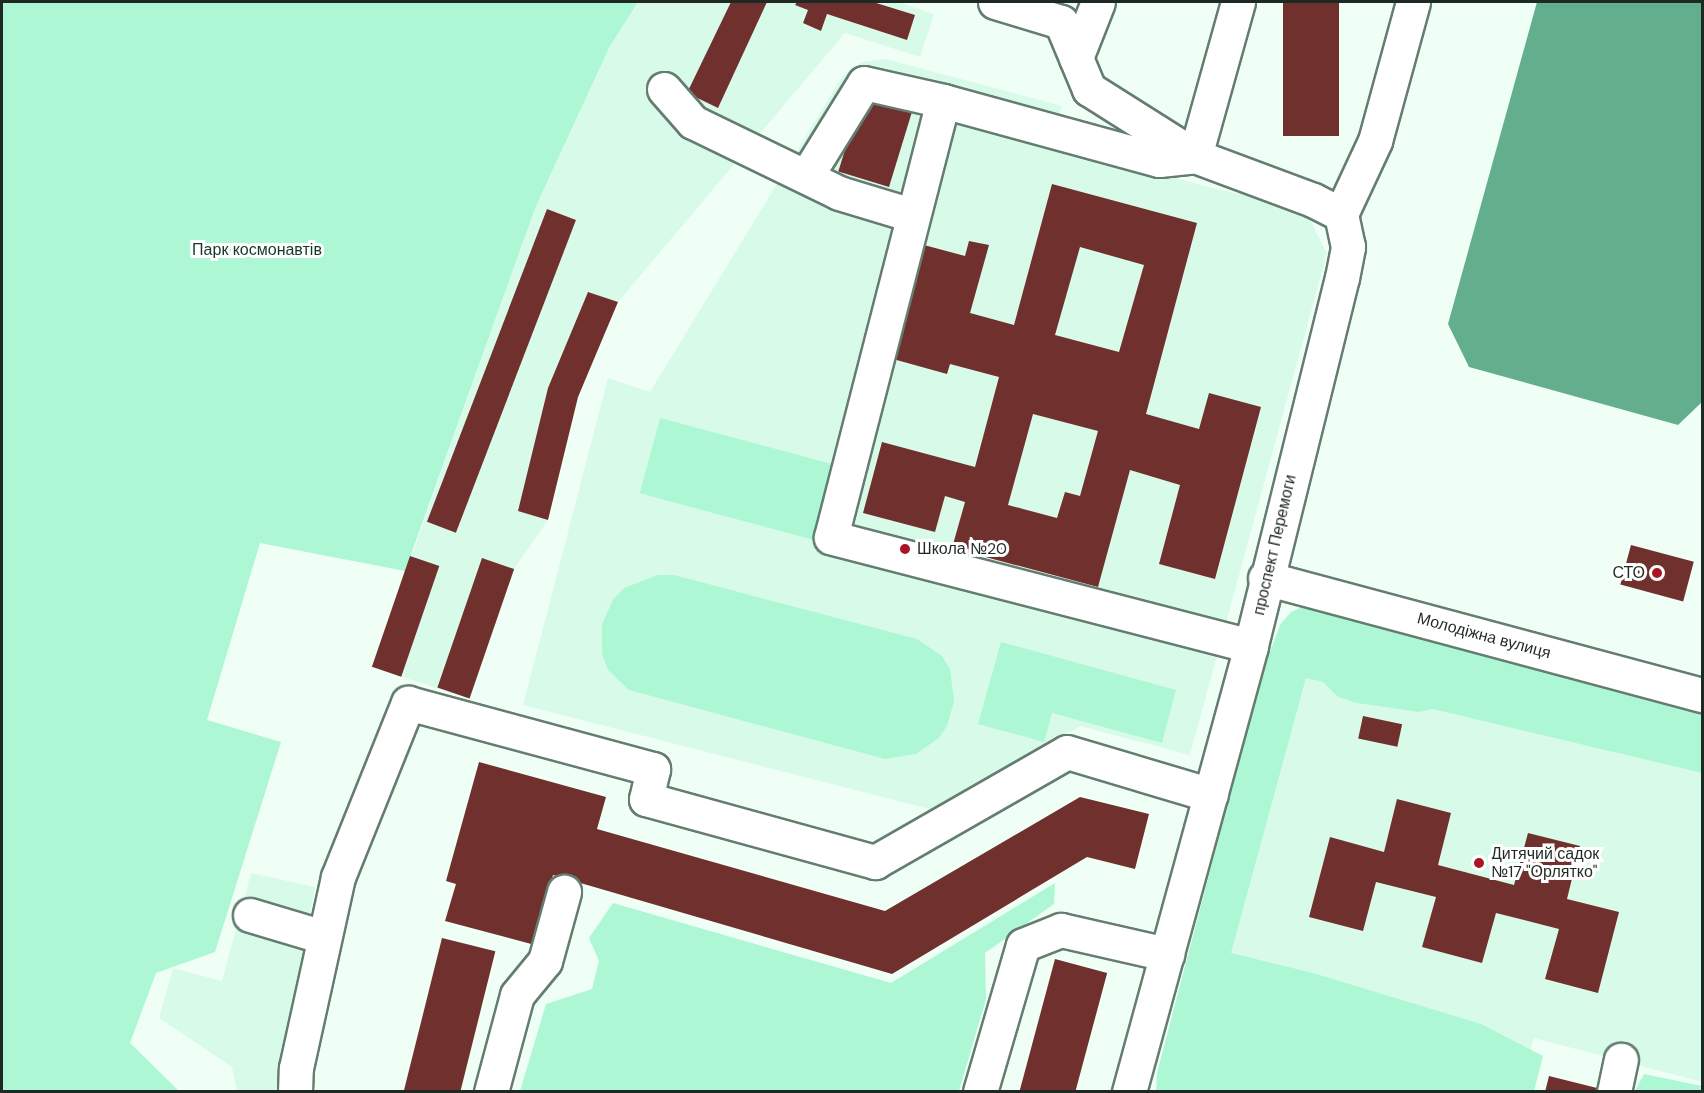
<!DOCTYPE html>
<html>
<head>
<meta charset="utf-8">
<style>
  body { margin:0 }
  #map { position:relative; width:1704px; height:1093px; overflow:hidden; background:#effff6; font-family:"DM Sans",sans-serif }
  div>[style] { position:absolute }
  .built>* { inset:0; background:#d8fbe9 }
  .green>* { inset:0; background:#adf7d4; transform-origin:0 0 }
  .water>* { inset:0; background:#63af8d }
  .building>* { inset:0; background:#70302e; transform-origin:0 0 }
  .roads { filter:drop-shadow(2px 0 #657d71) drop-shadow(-2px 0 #657d71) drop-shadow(0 2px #657d71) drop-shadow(0 -2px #657d71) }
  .minor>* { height:33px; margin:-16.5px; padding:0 16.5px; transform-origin:16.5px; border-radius:16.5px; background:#fff }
  .dots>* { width:16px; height:16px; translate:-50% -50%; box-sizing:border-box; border:3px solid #fff; border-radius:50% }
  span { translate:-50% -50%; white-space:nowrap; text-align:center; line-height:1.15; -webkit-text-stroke:6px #fff; paint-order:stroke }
  .park-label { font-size:16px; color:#143728 }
  .street-label { font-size:16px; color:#1f2924 }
  .poi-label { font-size:16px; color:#1f2924 }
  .left { translate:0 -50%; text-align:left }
  .right { translate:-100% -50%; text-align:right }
  .frame { position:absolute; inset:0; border:3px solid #1f2924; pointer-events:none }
</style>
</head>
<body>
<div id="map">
  <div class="built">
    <div style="clip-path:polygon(638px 2px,898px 2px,934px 14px,920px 57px,845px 33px,618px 302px,578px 397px,548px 520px,514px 569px,470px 699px,372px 667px,536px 206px,610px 46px)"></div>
    <div style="clip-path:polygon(886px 59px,1062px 106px,1052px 143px,1208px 187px,1304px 208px,1327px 253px,1190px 755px,1080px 726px,937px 811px,523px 705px,608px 378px,650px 392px,842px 77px,862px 62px)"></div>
    <div style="clip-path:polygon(1306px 678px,1702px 773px,1702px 1082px,1534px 1038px,1518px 1092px,1204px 1050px)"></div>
    <div style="clip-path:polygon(251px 873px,315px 887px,282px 1057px,283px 1091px,237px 1091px,232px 1067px,159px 1018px,173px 968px,222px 981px)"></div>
  </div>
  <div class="green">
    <div style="clip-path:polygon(2px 2px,638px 2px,610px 46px,536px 206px,405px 571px,260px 543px,207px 720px,281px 742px,215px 952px,156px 973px,130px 1043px,179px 1091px,2px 1091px)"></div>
    <div style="left:660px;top:418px;width:182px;height:78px;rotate:15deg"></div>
    <div style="clip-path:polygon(658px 575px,674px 575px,917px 639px,942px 656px,950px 669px,954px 701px,947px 726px,939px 738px,916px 754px,885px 759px,629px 690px,608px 670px,602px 654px,602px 624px,613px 600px,624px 588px)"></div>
    <div style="clip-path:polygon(1307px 605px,1702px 711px,1702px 773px,1433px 709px,1419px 712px,1357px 703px,1338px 697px,1323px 682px,1306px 678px,1231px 953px,1313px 973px,1481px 1024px,1543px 1056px,1534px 1091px,1156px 1092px,1157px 1073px,1262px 673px,1280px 625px,1291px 612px)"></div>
    <div style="clip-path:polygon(1001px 642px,1176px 690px,1162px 743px,1052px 713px,1044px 742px,978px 724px)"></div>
    <div style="clip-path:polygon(1055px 883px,1054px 904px,985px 953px,986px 999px,959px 1091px,520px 1091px,546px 1004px,592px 989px,599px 961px,589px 938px,613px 903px,891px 983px)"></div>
    <div style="clip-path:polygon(1644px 1074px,1702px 1086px,1702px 1091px,1635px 1091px)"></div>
  </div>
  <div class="water">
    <div style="clip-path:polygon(1537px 2px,1702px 2px,1702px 402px,1678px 425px,1469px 367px,1448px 324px)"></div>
  </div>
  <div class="building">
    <div style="clip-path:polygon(731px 2px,767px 2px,718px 108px,687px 93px)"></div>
    <div style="clip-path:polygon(797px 2px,873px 2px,915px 15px,907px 40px,827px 14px,821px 31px,803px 23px,808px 10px,795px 5px)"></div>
    <div style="left:1283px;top:2px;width:56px;height:134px"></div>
    <div style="left:862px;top:94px;width:53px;height:81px;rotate:17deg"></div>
    <div style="clip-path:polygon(evenodd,1052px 184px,1197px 223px,1146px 414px,1199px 429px,1209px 393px,1261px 407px,1215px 579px,1159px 564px,1180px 485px,1130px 470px,1098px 587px,952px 548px,965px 502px,945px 496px,935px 532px,863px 513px,882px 442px,975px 467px,999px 377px,950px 364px,947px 374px,893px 359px,924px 245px,965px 256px,969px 241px,989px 245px,970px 313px,1014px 325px,1052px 184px,1080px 247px,1144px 265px,1119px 352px,1055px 335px,1080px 247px,1052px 184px,1033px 414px,1098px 431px,1080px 496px,1065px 492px,1057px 518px,1008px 505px,1033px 414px)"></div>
    <div style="left:547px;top:209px;width:31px;height:335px;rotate:21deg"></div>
    <div style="clip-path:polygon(588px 292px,618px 302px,578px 397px,548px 520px,518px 511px,548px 388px)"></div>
    <div style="left:1631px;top:545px;width:65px;height:41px;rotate:15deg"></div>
    <div style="left:410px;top:556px;width:31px;height:117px;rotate:19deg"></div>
    <div style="left:482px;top:558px;width:34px;height:137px;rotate:19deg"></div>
    <div style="left:1363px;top:716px;width:40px;height:23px;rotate:12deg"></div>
    <div style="clip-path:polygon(479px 762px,606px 797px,597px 829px,885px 911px,1080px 797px,1149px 814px,1135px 869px,1087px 857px,892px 974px,553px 875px,535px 945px,445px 921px,456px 884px,446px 881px)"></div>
    <div style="clip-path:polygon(1397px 799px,1451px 813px,1438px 865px,1514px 885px,1528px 833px,1580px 846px,1567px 899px,1619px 912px,1598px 993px,1545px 979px,1559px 929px,1496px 913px,1482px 963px,1422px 947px,1436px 897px,1376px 882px,1363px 931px,1309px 917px,1330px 837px,1384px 852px)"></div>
    <div style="left:442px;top:938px;width:55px;height:159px;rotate:14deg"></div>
    <div style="left:1055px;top:959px;width:54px;height:138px;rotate:15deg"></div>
    <div style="clip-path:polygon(1549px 1076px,1597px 1088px,1596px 1092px,1545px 1092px)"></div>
  </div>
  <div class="roads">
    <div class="minor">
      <div style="left:995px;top:2px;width:69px;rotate:16.9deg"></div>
      <div style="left:1061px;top:22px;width:73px;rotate:67.3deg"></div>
      <div style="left:1089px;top:89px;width:125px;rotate:32.3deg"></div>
      <div style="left:1195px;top:156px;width:160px;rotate:-74.4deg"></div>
      <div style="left:1076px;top:58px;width:60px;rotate:-68.6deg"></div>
      <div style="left:664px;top:89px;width:44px;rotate:48.7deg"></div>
      <div style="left:693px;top:122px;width:162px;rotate:25.9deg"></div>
      <div style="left:839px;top:193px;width:76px;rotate:16.8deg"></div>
      <div style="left:807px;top:175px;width:108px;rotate:-58.2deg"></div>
      <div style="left:864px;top:83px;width:81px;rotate:12.8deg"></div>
      <div style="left:1265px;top:578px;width:452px;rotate:15deg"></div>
      <div style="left:1251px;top:646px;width:434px;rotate:-165.5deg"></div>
      <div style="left:831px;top:537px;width:450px;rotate:-75.6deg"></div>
      <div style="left:943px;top:101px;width:224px;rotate:15.3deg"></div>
      <div style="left:1159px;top:160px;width:36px;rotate:-6deg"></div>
      <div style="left:1195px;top:156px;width:126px;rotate:20.4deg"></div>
      <div style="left:1313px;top:200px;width:31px;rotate:27deg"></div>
      <div style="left:250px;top:915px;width:77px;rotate:16.6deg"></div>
      <div style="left:295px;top:1092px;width:24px;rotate:-88deg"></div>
      <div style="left:296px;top:1068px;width:196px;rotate:-77.6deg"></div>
      <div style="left:338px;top:877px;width:188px;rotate:-68.1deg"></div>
      <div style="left:408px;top:703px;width:254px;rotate:15.1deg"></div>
      <div style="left:653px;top:769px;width:31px;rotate:103deg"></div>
      <div style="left:646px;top:799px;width:238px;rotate:15.4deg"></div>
      <div style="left:875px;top:862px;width:221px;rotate:-29.8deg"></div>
      <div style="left:1067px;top:752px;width:150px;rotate:16.6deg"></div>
      <div style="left:491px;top:1092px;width:100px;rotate:-75deg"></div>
      <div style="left:517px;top:995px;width:44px;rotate:-50.5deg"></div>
      <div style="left:545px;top:961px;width:72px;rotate:-74.6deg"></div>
      <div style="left:980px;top:1092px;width:153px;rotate:-73.7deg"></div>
      <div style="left:1023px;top:945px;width:41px;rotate:-21.5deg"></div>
      <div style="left:1061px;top:930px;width:109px;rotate:12.8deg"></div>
      <div style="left:1129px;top:1092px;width:459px;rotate:-74.7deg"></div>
      <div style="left:1250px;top:649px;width:382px;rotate:-76.1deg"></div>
      <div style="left:1342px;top:278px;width:32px;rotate:-79deg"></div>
      <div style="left:1348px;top:247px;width:34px;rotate:-102deg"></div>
      <div style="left:1341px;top:214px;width:81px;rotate:-65deg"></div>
      <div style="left:1375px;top:141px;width:144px;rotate:-74.7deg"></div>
      <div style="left:1614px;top:1092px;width:33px;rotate:-78deg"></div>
    </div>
  </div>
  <div class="dots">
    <div style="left:905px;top:549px;background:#aa1424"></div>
    <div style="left:1657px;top:573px;background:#aa1424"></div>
    <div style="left:1479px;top:863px;background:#aa1424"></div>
  </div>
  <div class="park-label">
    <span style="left:257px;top:250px">Парк космонавтів</span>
  </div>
  <div class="street-label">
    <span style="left:1275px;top:545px;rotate:-77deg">проспект Перемоги</span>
    <span style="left:1484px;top:636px;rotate:15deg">Молодіжна вулиця</span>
  </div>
  <div class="poi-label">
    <span class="left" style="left:917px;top:549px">Школа №20</span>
    <span class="right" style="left:1645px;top:573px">СТО</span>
    <span class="left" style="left:1491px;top:863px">Дитячий садок<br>№17 "Орлятко"</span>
  </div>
  <div class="frame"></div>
</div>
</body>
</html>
